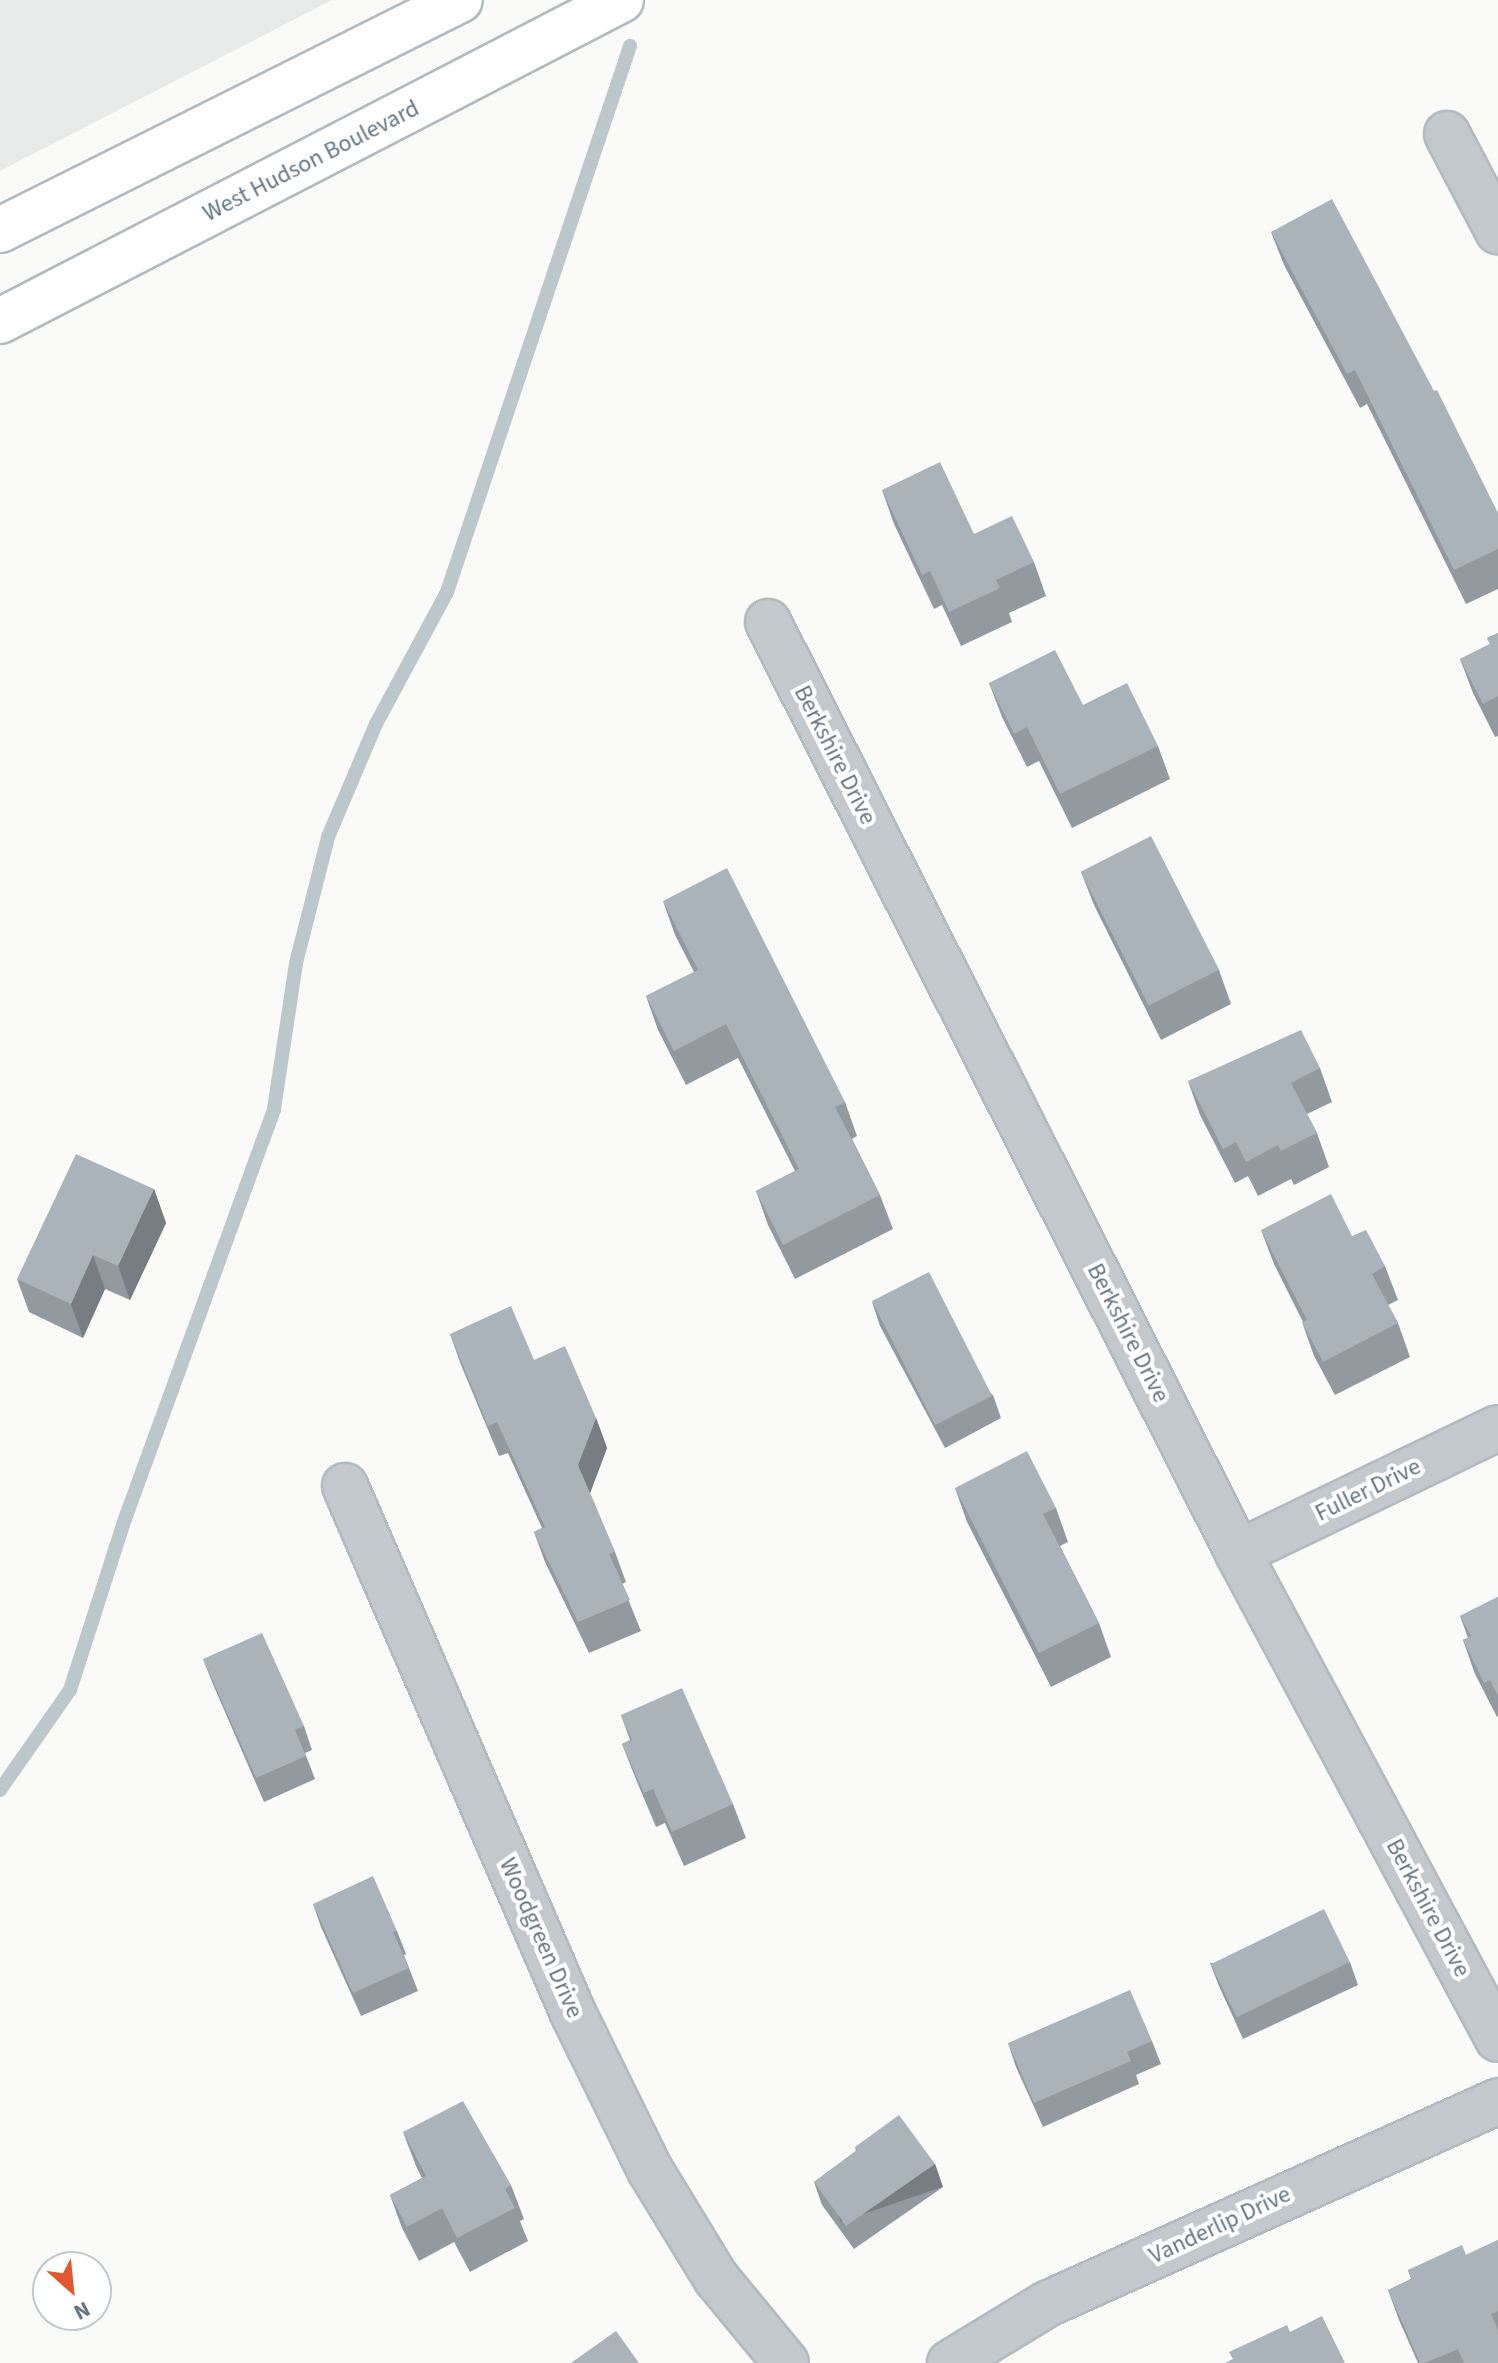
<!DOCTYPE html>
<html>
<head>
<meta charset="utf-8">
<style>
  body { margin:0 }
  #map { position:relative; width:1498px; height:2363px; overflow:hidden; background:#fafaf8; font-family:"Source Sans 3",sans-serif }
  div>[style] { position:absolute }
  .built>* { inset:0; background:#e8e9e9 }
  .stream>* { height:14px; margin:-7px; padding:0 7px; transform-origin:7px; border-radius:7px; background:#bbc7cb }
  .roads { filter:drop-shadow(2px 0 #b3babf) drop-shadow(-2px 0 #b3babf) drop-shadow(0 2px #b3babf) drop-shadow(0 -2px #b3babf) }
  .street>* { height:44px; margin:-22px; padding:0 22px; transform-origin:22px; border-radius:22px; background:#c3c8cc }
  .secondary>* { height:44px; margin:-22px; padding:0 22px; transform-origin:22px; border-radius:22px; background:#fff }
  .wall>* { inset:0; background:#929a9f }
  .shaded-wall>* { inset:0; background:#777d82; transform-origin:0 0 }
  .building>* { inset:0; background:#aab3b9; transform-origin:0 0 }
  span { translate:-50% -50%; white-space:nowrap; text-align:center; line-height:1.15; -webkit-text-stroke:8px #fff; paint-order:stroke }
  .street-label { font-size:24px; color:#657683 }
  .north { position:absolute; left:32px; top:2251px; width:80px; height:80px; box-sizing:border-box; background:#fff; border:2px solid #c1c8cd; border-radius:50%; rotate:153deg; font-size:22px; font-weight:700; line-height:32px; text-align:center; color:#657683 }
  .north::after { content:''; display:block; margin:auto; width:28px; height:36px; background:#e4572e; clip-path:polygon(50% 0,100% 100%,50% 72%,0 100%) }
</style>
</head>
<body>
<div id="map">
  <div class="built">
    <div style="clip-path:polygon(0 0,332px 0,0 171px)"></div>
  </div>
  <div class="stream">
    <div style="left:0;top:1790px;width:122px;rotate:-55deg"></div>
    <div style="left:70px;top:1690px;width:180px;rotate:-72.2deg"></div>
    <div style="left:125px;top:1519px;width:436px;rotate:-70deg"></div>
    <div style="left:274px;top:1109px;width:148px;rotate:-81.4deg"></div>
    <div style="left:296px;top:963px;width:130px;rotate:-75.7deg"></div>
    <div style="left:328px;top:837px;width:123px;rotate:-67deg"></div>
    <div style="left:376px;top:724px;width:150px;rotate:-61.7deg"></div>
    <div style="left:447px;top:592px;width:576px;rotate:-71.47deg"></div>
  </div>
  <div class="roads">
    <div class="street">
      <div style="left:1447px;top:134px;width:110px;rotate:62.3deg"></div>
      <div style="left:768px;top:622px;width:1043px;rotate:63.21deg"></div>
      <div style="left:1238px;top:1553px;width:551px;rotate:61.85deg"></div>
      <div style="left:345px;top:1486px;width:574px;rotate:66.6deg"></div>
      <div style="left:573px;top:2013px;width:175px;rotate:63.9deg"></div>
      <div style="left:650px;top:2170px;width:127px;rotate:58.6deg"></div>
      <div style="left:716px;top:2278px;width:110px;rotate:50.5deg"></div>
      <div style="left:1238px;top:1553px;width:288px;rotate:-25.7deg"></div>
      <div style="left:950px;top:2363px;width:114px;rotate:-31.3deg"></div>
      <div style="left:1047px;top:2304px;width:495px;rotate:-24.2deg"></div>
    </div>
    <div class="secondary">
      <div style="left:0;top:230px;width:514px;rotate:-26.57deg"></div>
      <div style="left:0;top:321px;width:699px;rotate:-27.33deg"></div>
    </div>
  </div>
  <div class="wall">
    <div style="clip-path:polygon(1271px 232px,1498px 513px,1498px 589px,1466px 604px,1367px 404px,1360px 408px,1284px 265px)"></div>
    <div style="clip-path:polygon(882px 490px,1034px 562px,1046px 596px,1009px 613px,1012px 622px,961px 646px,942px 605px,934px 609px,894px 524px)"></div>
    <div style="clip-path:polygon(1498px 633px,1498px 736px,1495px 737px,1473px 693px,1460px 659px,1490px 644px,1487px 638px)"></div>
    <div style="clip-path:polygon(989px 683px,1083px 705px,1158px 746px,1170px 779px,1072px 828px,1039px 761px,1027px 767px,1002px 717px)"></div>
    <div style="clip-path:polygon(1081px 872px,1219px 970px,1231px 1004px,1161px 1040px,1094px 905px)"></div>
    <div style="clip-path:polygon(663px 901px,845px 1102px,857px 1136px,852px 1139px,880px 1195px,893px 1229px,795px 1279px,768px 1225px,756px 1191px,795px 1171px,738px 1058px,686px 1085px,658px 1030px,646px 996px,694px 972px,675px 935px)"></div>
    <div style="clip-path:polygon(1320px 1068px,1332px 1102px,1307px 1114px,1317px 1133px,1329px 1167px,1294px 1185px,1291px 1179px,1258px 1196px,1248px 1176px,1235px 1183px,1200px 1115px,1188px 1081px)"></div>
    <div style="clip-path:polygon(154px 1189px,166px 1223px,130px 1300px,105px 1289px,83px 1338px,29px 1312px,17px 1279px)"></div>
    <div style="clip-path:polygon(1261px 1230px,1352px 1236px,1385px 1266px,1398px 1300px,1388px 1305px,1398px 1323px,1410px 1357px,1335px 1395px,1314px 1356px,1302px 1322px,1303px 1322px,1274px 1264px)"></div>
    <div style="clip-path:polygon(872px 1302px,993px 1395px,1001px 1418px,945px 1448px,880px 1326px)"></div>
    <div style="clip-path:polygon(450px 1334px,534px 1360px,596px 1418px,607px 1448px,590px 1493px,615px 1552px,626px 1582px,622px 1584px,641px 1631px,589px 1653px,545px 1562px,534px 1532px,542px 1528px,508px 1453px,499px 1456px,461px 1365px)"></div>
    <div style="clip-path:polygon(955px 1488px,1056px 1508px,1068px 1542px,1060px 1546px,1099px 1623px,1111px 1657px,1051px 1687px,967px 1522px)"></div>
    <div style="clip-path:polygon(1498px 1597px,1498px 1716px,1497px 1717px,1475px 1674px,1463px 1640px,1468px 1638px,1460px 1616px)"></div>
    <div style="clip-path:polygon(203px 1659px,304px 1726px,312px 1750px,305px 1753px,315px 1779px,264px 1802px,212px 1682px)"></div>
    <div style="clip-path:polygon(621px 1715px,733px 1804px,746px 1838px,684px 1866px,665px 1823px,656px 1827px,635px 1777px,622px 1744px,630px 1740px)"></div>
    <div style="clip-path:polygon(313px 1904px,397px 1931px,406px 1954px,404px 1955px,418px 1991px,361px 2016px,321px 1927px)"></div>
    <div style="clip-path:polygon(1350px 1962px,1358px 1985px,1243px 2039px,1219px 1986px,1210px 1963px)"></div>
    <div style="clip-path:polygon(1152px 2041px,1161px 2064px,1136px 2075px,1139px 2084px,1043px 2127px,1016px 2067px,1008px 2043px)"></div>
    <div style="clip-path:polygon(403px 2132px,511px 2185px,524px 2219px,520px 2221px,528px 2241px,470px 2272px,454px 2242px,419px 2261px,402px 2228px,390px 2195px,422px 2178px,416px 2166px)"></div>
    <div style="clip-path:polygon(855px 2147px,935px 2164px,943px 2187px,854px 2249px,822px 2205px,814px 2182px,856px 2151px)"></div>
    <div style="clip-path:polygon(1498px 2240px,1498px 2363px,1418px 2363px,1399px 2320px,1388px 2290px,1411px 2279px,1408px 2270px,1466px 2255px)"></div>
  </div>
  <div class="shaded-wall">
    <div style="clip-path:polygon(154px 1189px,166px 1223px,130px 1300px,118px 1266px)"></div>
    <div style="clip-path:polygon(93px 1255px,105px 1289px,83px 1338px,71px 1304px)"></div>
    <div style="clip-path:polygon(596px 1418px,607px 1448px,589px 1496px,578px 1465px)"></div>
    <div style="left:935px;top:2164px;width:24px;height:108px;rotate:71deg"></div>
  </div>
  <div class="building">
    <div style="clip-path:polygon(1332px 199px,1434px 391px,1437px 390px,1498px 513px,1498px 549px,1454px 570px,1355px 370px,1347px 374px,1271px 232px)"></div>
    <div style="clip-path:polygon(940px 462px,974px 534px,1012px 516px,1034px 562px,996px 580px,1000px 588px,949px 612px,930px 571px,922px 575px,882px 490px)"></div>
    <div style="clip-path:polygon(1498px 633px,1498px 696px,1483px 704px,1460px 659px,1490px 644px,1487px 638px)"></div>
    <div style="clip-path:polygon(1055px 650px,1083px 705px,1127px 683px,1158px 746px,1060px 794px,1027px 727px,1014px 734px,989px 683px)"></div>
    <div style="left:1151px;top:836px;width:150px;height:79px;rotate:63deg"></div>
    <div style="clip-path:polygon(727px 868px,845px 1102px,835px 1107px,880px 1195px,783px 1245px,756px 1191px,799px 1169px,726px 1024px,674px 1051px,646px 996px,698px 970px,663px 901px)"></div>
    <div style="clip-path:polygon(1301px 1030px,1320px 1068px,1291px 1083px,1317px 1133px,1281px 1151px,1278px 1145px,1246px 1162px,1236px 1142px,1223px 1149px,1188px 1081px)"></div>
    <div style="clip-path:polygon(76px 1154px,154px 1189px,118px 1266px,93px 1255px,71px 1304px,17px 1279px)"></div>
    <div style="clip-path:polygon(1331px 1194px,1352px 1236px,1366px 1230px,1385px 1266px,1372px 1274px,1398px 1323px,1323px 1362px,1302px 1322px,1307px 1320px,1261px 1230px)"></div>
    <div style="left:929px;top:1272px;width:139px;height:64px;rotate:63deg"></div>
    <div style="clip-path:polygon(511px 1306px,534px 1360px,565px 1346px,596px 1418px,578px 1465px,615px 1552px,609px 1554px,630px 1600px,578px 1622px,534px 1532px,545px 1527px,497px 1422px,488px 1426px,450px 1334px)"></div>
    <div style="clip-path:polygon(1027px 1451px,1056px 1508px,1043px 1514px,1099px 1623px,1039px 1653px,955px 1488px)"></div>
    <div style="clip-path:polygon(1498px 1597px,1498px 1696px,1490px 1680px,1484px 1683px,1463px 1640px,1471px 1636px,1460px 1616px)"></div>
    <div style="clip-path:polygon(262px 1633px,304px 1726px,295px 1730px,306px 1756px,256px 1778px,203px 1659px)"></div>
    <div style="clip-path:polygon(682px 1688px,733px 1804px,672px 1832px,653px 1789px,644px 1793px,622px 1744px,632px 1740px,621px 1715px)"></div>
    <div style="clip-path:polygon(373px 1876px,397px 1931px,393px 1932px,409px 1968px,353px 1993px,313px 1904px)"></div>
    <div style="left:1324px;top:1909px;width:59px;height:126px;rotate:64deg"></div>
    <div style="clip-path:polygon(1130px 1990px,1152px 2041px,1127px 2052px,1131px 2061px,1034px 2103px,1008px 2043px)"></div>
    <div style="clip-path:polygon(463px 2101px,511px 2185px,505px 2189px,515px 2208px,457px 2238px,442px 2208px,407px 2227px,390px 2195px,426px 2176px,403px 2132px)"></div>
    <div style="clip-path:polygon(899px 2115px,935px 2164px,846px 2226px,814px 2182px,857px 2150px,855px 2147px)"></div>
    <div style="clip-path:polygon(1498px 2240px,1498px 2311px,1491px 2314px,1498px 2330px,1498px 2363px,1464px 2363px,1458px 2349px,1425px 2363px,1420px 2363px,1388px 2290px,1412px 2279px,1408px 2270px,1462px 2245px,1466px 2255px)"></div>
    <div style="clip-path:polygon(1322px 2316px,1345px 2363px,1225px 2363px,1233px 2359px,1229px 2352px,1287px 2325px,1290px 2332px)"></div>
    <div style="clip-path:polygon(616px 2331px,639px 2363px,571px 2363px)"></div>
  </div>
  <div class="street-label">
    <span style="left:311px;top:161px;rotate:-27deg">West Hudson Boulevard</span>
    <span style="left:835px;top:755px;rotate:63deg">Berkshire Drive</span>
    <span style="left:1128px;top:1333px;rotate:63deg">Berkshire Drive</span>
    <span style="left:1368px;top:1490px;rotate:-26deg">Fuller Drive</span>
    <span style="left:1428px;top:1908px;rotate:62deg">Berkshire Drive</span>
    <span style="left:541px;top:1938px;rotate:66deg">Woodgreen Drive</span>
    <span style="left:1220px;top:2225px;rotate:-25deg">Vanderlip Drive</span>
  </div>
  <div class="north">N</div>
</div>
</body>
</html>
